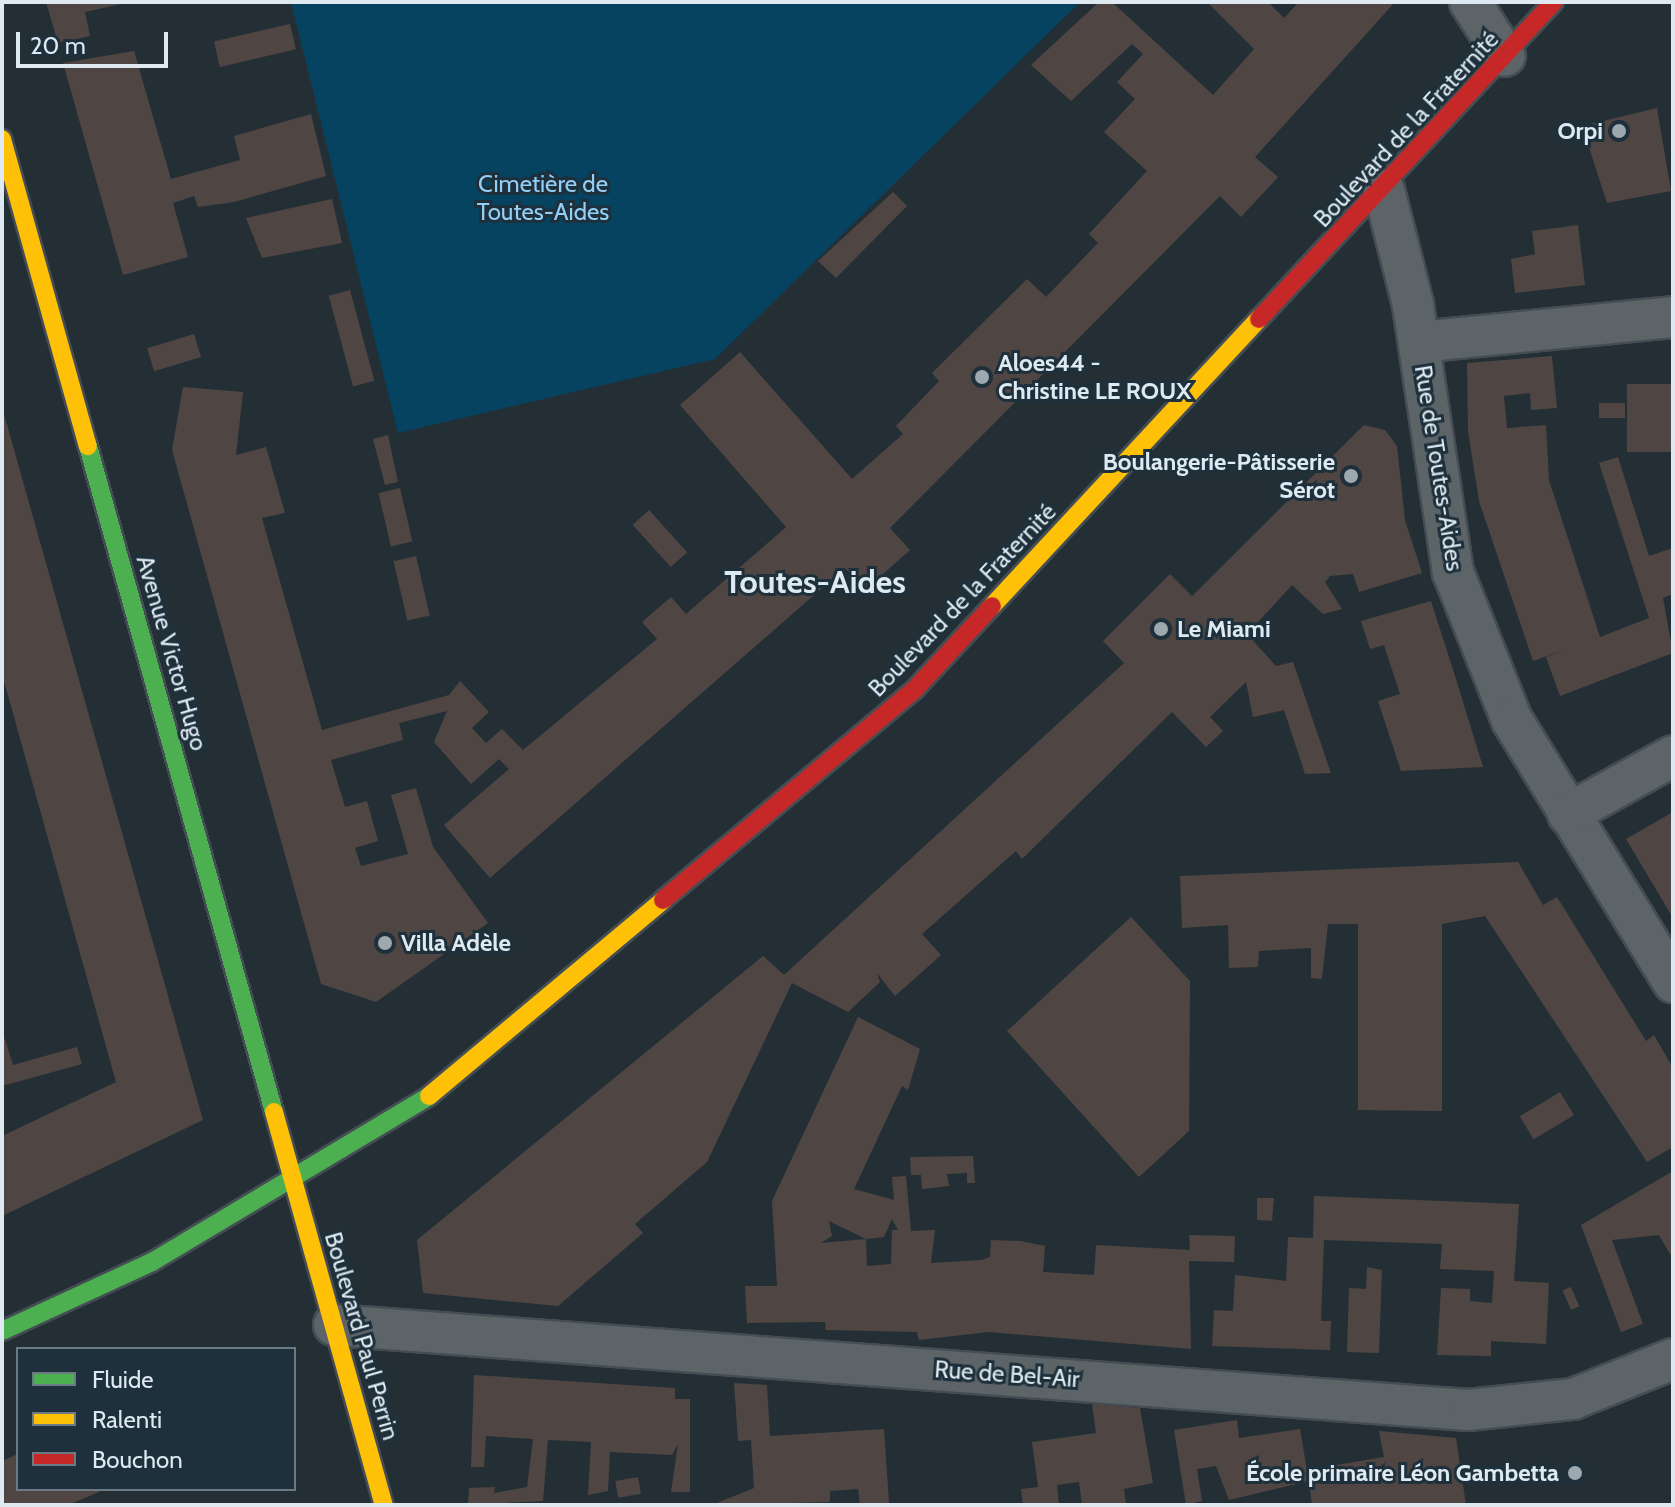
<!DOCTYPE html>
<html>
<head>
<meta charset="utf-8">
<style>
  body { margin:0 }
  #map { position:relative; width:1675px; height:1507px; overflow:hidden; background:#242f35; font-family:Cabin,sans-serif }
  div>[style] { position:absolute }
  .green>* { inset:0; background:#054360 }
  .building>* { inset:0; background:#4f4643; transform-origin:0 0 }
  .roads { filter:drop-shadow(2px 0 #444d53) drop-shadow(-2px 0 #444d53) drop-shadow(0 2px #444d53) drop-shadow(0 -2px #444d53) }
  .street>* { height:40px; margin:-20px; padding:0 20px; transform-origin:20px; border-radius:20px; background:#5c6468 }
  .fast>* { height:18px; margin:-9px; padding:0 9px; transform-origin:9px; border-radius:9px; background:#4caf50 }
  .slow>* { height:18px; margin:-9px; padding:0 9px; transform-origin:9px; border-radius:9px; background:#ffc107 }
  .jam>* { height:18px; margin:-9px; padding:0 9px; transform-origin:9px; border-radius:9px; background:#c62828 }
  .dots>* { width:22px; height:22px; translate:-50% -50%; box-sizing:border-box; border:4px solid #1e303b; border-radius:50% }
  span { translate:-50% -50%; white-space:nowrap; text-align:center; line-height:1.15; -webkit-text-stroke:6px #1e303b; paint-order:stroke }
  .street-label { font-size:24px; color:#dee9f1 }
  .poi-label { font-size:24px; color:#dee9f1; font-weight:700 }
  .right { translate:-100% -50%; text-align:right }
  .left { translate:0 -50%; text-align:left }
  .park-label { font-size:24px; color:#93cef5 }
  .district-label { font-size:32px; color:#dee9f1; font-weight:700 }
  .frame { position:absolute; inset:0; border:4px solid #dee9f1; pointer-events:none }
  .legend { position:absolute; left:16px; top:1347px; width:280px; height:144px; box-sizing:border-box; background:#1e303b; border:2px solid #6b7a84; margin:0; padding:10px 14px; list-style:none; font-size:24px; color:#dee9f1 }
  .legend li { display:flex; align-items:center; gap:16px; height:40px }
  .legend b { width:40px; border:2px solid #6b7a84 }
  .scale { position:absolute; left:16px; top:32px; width:152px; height:36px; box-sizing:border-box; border:4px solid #dee9f1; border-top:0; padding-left:10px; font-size:24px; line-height:28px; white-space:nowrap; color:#dee9f1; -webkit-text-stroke:6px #1e303b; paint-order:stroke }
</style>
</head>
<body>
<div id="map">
  <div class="green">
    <div style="clip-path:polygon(291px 2px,1080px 2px,715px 359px,398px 433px)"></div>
  </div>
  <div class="building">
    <div style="clip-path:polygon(46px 2px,125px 2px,125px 3px,85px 12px,90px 36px,58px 43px)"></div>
    <div style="clip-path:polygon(1099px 2px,1112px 2px,1213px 95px,1254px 49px,1207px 2px,1268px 2px,1284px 18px,1299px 2px,1395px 2px,1255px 157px,1278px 177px,1241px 217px,1220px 196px,890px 528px,910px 550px,865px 590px,845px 568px,490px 878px,444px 825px,509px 769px,499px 759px,471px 784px,434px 742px,447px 711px,399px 723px,403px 740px,331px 760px,345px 807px,367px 801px,378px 841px,355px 848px,361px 866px,408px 854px,391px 795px,416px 788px,433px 847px,488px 923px,376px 1002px,321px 984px,172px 450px,183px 387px,243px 392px,236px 455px,266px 447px,285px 513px,262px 518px,322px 730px,449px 695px,460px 681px,489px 712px,472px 728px,486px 743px,502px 729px,523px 750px,657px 639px,642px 622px,671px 597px,686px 614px,786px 527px,680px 405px,740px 352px,852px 479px,903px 434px,896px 426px,939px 381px,932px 373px,1027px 279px,1046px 297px,1098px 243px,1089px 234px,1147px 171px,1104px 132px,1135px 99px,1117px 82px,1143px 54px,1132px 44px,1071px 101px,1031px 65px)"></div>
    <div style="left:290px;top:24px;width:26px;height:78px;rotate:77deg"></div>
    <div style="clip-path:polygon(134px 51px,171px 179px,240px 160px,234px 136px,311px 114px,326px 176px,234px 202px,198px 207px,194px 196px,173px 203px,188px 257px,123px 275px,63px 63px)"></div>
    <div style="clip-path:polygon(1657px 108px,1671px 191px,1607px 203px,1582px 126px)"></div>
    <div style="clip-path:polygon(893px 192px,907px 206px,836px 278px,818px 261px)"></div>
    <div style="clip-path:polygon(332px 199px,342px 243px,262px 258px,246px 218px)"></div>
    <div style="clip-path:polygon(1578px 225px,1585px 285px,1515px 293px,1511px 259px,1535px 254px,1532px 231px)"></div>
    <div style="left:350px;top:290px;width:94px;height:22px;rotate:75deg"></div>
    <div style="left:194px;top:334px;width:24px;height:49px;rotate:73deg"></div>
    <div style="clip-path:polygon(1552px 356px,1557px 408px,1531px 410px,1530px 393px,1504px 396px,1507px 428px,1546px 425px,1549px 480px,1600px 637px,1649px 618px,1599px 463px,1618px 457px,1649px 556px,1673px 548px,1673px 594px,1663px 598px,1673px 653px,1560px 696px,1546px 657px,1570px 648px,1533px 661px,1479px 501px,1468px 431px,1467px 363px)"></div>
    <div style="left:1673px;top:384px;width:68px;height:46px;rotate:90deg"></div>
    <div style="left:1625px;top:403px;width:15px;height:26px;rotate:90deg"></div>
    <div style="clip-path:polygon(2px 407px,203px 1120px,2px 1216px,2px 1136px,116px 1082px,2px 674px)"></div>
    <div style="clip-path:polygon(1364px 425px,1385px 430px,1397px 446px,1405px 520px,1422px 573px,1359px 592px,1353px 574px,1330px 576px,1325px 582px,1342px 609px,1323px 614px,1292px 585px,1247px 634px,1276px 666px,1293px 662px,1331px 773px,1305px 774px,1284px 710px,1253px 717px,1246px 682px,1210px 717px,1223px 731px,1206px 747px,1172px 712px,1022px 859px,1016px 851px,922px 934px,941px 955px,895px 996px,877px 973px,880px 982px,848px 1012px,792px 983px,707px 1162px,635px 1224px,643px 1233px,558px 1306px,423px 1293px,417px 1240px,763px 956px,784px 975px,1124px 663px,1103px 641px,1170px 574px,1192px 596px)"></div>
    <div style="clip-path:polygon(388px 435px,398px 482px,385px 485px,373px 439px)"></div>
    <div style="left:400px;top:488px;width:55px;height:22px;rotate:77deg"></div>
    <div style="left:649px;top:510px;width:57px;height:22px;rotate:48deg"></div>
    <div style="left:416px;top:556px;width:61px;height:23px;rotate:77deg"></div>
    <div style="clip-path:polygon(1431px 601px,1455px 676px,1483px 767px,1401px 771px,1378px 701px,1400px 694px,1384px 645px,1370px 649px,1361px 621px)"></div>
    <div style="clip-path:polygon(1673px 812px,1673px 918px,1626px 839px)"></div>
    <div style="clip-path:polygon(1518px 862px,1543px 905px,1557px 897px,1646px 1041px,1654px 1035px,1673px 1068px,1673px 1147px,1647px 1162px,1485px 916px,1442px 924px,1442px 1111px,1358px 1110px,1358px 924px,1328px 924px,1322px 979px,1311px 978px,1311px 948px,1259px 951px,1258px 967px,1229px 968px,1228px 925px,1182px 928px,1180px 876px)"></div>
    <div style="clip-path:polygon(1131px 917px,1190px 981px,1189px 1131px,1139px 1177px,1007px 1031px)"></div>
    <div style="clip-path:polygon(evenodd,858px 1017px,920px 1049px,908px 1090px,902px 1086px,854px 1189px,894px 1200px,892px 1177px,906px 1176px,911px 1231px,935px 1230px,931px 1263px,982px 1260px,990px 1257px,991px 1240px,1020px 1241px,1045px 1246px,1043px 1272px,1094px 1275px,1096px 1245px,1190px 1250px,1189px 1235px,1235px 1236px,1234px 1262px,1189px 1261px,1191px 1349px,988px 1332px,919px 1340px,917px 1332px,826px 1330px,825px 1322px,747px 1323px,745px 1286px,777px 1286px,772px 1201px,858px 1017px,892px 1219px,898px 1230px,892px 1230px,891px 1264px,867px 1266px,866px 1239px,821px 1243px,832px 1236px,829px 1221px,866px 1239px,884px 1237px,892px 1219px)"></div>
    <div style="clip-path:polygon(2px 1030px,13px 1065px,77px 1047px,82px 1064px,2px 1086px)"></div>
    <div style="left:1560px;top:1092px;width:27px;height:47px;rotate:59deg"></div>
    <div style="clip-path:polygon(973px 1156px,975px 1183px,967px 1183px,967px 1173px,947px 1174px,949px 1186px,922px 1189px,921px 1175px,911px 1175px,910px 1157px)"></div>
    <div style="clip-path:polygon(1673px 1171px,1673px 1259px,1659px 1235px,1612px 1240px,1643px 1324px,1621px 1332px,1581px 1225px)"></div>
    <div style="clip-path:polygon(1314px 1196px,1519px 1204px,1514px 1281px,1549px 1283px,1546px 1344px,1491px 1341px,1491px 1356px,1437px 1355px,1441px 1288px,1470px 1289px,1470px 1301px,1492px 1303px,1494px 1271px,1440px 1269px,1442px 1244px,1324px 1240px,1321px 1321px,1331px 1321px,1330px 1350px,1212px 1346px,1214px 1310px,1233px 1311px,1235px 1275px,1286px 1281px,1288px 1237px,1313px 1238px)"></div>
    <div style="clip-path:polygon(1257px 1198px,1274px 1198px,1272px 1221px,1257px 1220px)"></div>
    <div style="clip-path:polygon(1367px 1267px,1382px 1270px,1379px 1353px,1347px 1352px,1349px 1288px,1366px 1289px)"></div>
    <div style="left:1571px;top:1287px;width:21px;height:9px;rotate:67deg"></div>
    <div style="clip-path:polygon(474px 1375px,675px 1388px,675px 1399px,690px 1399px,690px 1492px,671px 1492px,678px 1444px,672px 1455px,610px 1452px,608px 1491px,588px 1495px,591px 1442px,548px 1440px,543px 1501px,468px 1505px,469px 1488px,495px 1487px,494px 1493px,527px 1487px,533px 1439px,486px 1436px,484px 1467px,471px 1467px)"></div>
    <div style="clip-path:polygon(734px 1383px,767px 1385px,770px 1436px,884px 1429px,889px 1503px,860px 1505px,858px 1489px,830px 1491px,830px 1502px,712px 1505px,754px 1488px,751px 1440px,738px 1441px)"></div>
    <div style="clip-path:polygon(1092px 1404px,1140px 1408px,1153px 1483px,1124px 1489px,1126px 1505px,1082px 1505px,1079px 1482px,1057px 1485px,1059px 1505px,1023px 1505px,1021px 1489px,1038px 1487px,1032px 1442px,1096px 1433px)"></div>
    <div style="clip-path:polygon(1237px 1420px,1239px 1438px,1300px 1429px,1307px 1470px,1384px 1457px,1379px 1431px,1456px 1438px,1466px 1505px,1312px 1505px,1309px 1481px,1229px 1500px,1216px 1466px,1197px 1469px,1202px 1501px,1186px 1505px,1174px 1430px)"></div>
    <div style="clip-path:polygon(18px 1454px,18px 1489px,106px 1489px,68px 1505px,2px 1505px,2px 1461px)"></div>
    <div style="left:638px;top:1477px;width:17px;height:23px;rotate:80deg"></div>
  </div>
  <div class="roads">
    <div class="street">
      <div style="left:1470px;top:2px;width:64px;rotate:57.1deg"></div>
      <div style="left:1384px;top:190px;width:119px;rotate:75.8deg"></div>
      <div style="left:1413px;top:305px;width:270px;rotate:81.5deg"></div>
      <div style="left:1453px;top:572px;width:159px;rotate:68.3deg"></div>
      <div style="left:1512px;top:720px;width:308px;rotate:58.4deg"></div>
      <div style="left:1419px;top:342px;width:255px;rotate:-5.6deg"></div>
      <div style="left:1568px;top:814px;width:120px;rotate:-28.9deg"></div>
      <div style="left:334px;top:1325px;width:1137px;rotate:4.29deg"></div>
      <div style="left:1468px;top:1410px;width:106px;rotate:-6deg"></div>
      <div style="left:1573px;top:1399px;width:108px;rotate:-21.8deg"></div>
    </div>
    <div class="fast">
      <div style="left:88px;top:446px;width:691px;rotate:74.4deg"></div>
      <div style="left:2px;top:1331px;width:165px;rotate:-24.7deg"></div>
      <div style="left:152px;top:1262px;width:323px;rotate:-30.9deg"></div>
    </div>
    <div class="slow">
      <div style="left:2px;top:139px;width:319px;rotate:74.4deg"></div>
      <div style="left:992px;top:606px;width:392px;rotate:-47.1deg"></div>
      <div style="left:429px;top:1096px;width:305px;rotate:-39.9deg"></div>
      <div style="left:274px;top:1112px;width:408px;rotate:74.4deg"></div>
    </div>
    <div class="jam">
      <div style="left:1259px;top:319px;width:433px;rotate:-47.1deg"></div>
      <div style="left:663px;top:900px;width:329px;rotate:-39.9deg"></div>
      <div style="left:915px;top:689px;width:113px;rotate:-47.1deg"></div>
    </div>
  </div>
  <div class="dots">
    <div style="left:1619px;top:131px;background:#9da8af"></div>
    <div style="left:982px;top:377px;background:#9da8af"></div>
    <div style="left:1351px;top:476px;background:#9da8af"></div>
    <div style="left:1161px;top:629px;background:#9da8af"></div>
    <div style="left:385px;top:943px;background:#9da8af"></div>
    <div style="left:1575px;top:1473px;background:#9da8af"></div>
  </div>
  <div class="street-label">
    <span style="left:1406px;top:129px;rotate:-47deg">Boulevard de la Fraternité</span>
    <span style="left:1439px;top:468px;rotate:81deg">Rue de Toutes-Aides</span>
    <span style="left:962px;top:600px;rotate:-46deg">Boulevard de la Fraternité</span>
    <span style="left:172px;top:653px;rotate:74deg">Avenue Victor Hugo</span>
    <span style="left:362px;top:1336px;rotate:74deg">Boulevard Paul Perrin</span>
    <span style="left:1007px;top:1374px;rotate:4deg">Rue de Bel-Air</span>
  </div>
  <div class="poi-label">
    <span class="right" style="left:1603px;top:131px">Orpi</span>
    <span class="left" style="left:998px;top:377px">Aloes44 -<br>Christine LE ROUX</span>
    <span class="right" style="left:1335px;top:476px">Boulangerie-Pâtisserie<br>Sérot</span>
    <span class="left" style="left:1177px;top:629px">Le Miami</span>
    <span class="left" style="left:401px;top:943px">Villa Adèle</span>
    <span class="right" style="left:1559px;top:1473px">École primaire Léon Gambetta</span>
  </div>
  <div class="park-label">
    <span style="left:543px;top:198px">Cimetière de<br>Toutes-Aides</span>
  </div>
  <div class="district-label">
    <span style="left:815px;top:582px">Toutes-Aides</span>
  </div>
  <div class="frame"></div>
  <ul class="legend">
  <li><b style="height:10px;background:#4caf50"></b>Fluide</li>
  <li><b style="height:10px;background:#ffc107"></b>Ralenti</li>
  <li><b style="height:10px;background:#c62828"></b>Bouchon</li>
  </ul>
  <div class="scale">20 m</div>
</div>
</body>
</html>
